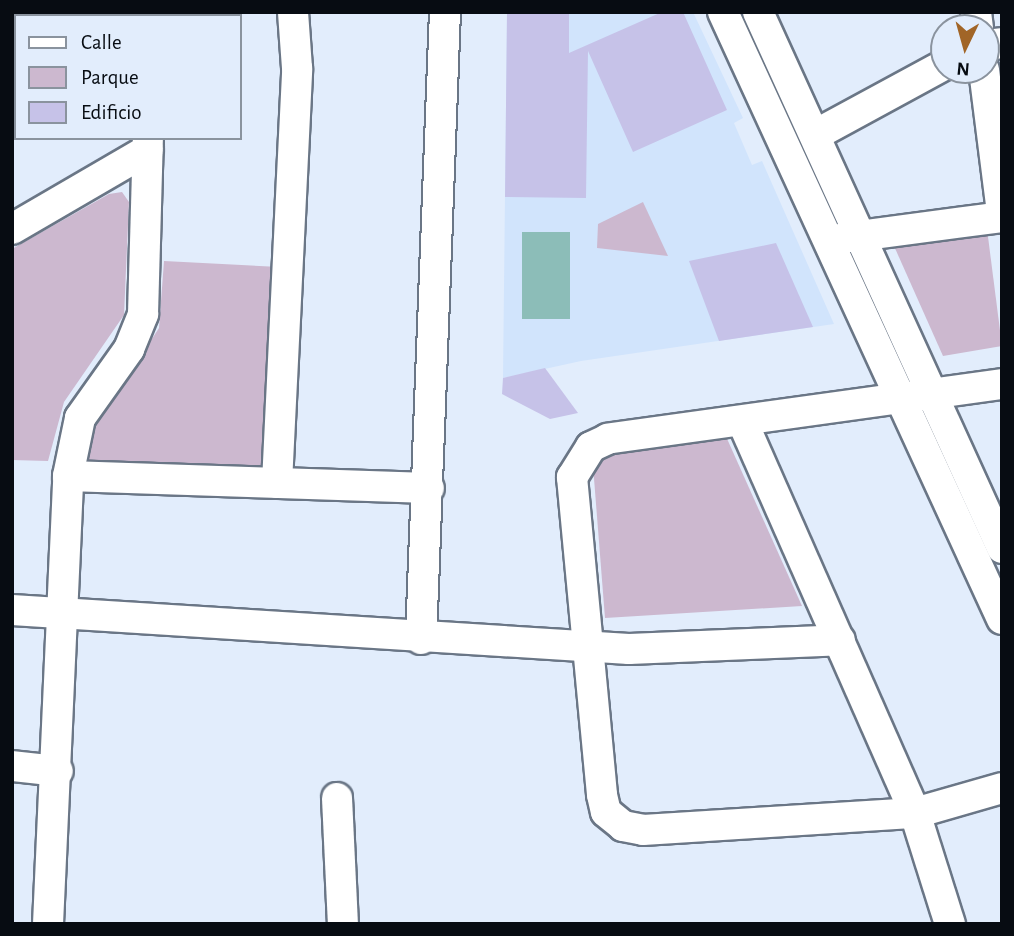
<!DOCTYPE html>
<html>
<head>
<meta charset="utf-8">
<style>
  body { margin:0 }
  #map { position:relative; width:1014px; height:936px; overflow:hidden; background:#e2edfc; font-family:"Alegreya Sans",sans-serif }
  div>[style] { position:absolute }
  .built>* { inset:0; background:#d1e4fc }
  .green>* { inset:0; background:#ccb8cf }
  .water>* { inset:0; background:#8cbdb8; transform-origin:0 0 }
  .building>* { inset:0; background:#c6c2e8 }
  .roads { filter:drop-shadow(2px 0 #6a7686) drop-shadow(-2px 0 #6a7686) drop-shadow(0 2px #6a7686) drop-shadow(0 -2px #6a7686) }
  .minor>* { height:30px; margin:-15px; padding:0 15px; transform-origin:15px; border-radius:15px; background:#fff }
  span { translate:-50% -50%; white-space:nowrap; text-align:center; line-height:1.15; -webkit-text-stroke:6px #e2edfc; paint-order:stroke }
  .frame { position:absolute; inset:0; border:14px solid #070c12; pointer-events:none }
  .legend { position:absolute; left:14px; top:14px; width:228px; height:126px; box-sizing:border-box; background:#e2edfc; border:2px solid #8a939e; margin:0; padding:9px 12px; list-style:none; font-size:21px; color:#070c12 }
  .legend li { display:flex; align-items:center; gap:14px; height:35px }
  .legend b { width:35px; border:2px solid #8a939e }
  .north { position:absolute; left:930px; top:14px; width:70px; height:70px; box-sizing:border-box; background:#e2edfc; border:2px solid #8a939e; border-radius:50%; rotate:185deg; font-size:19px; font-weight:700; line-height:28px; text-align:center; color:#070c12 }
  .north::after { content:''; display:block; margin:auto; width:24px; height:32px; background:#a16527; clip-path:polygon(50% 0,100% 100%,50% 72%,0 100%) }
</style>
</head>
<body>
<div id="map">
  <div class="built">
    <div style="clip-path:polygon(507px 12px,693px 12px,743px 118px,734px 123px,752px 165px,762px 161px,834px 324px,581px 361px,503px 378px)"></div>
  </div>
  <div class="green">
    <div style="clip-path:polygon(122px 192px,129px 202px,124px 315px,64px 402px,48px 461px,12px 460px,12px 249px,109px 194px)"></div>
    <div style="clip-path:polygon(643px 202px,668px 256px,597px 248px,598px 224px)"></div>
    <div style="clip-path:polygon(987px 229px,1002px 346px,943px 356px,894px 246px)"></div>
    <div style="clip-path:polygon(164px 261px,280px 267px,271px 474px,86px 462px,92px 431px,159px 328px)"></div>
    <div style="clip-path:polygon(724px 432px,802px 606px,605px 618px,592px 453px)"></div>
  </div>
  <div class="water">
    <div style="left:522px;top:232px;width:48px;height:87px"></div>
  </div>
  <div class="building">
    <div style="clip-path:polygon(507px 12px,569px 12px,569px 53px,662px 12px,683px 12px,727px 110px,633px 152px,588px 51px,586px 198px,505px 197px)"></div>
    <div style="clip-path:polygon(776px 243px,813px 327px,719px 341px,689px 261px)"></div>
    <div style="clip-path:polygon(545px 368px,578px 413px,550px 419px,502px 394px,503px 378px)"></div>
  </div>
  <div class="roads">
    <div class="minor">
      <div style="left:135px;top:12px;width:4px;rotate:63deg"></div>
      <div style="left:723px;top:12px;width:668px;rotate:65.31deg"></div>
      <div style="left:758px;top:12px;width:589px;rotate:65.52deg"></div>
      <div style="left:976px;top:12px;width:16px;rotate:83deg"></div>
      <div style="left:87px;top:16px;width:8px;rotate:-30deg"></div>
      <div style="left:986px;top:45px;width:16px;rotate:-7deg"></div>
      <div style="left:12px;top:57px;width:4px;rotate:-27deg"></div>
      <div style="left:984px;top:70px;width:144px;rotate:82.8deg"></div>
      <div style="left:815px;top:135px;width:147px;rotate:-28.5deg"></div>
      <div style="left:12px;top:229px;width:157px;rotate:-30.2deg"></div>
      <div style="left:843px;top:238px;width:160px;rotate:-7.5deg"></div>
      <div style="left:1002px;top:384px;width:398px;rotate:172.1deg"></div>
      <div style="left:608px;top:439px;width:19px;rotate:155deg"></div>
      <div style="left:591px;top:447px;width:36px;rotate:122deg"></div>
      <div style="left:572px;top:477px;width:319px;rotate:84.6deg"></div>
      <div style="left:602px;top:795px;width:17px;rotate:77deg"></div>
      <div style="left:606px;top:812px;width:22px;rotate:39deg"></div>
      <div style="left:623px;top:826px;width:20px;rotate:11deg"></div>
      <div style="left:643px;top:830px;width:273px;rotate:-3.6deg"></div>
      <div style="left:915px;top:813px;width:91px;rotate:-16deg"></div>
      <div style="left:743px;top:423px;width:426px;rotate:66.2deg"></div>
      <div style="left:915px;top:813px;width:116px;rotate:72.5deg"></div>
      <div style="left:68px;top:476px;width:361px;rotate:1.9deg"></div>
      <div style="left:277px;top:483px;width:415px;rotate:-87.2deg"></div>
      <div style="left:297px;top:68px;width:56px;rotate:-94.1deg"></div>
      <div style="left:12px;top:610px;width:618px;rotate:3.62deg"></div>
      <div style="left:629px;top:649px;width:211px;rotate:-2.4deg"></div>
      <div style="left:421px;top:639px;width:627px;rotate:-87.81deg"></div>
      <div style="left:12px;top:766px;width:46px;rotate:6.2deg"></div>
      <div style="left:337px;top:798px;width:126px;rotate:87.3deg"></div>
      <div style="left:48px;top:924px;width:448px;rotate:-87.4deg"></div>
      <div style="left:68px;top:476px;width:59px;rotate:-78.3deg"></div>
      <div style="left:80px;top:418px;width:85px;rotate:-54.6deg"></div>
      <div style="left:129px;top:349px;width:38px;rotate:-68deg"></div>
      <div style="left:143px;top:314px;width:176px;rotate:-88.4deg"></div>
    </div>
  </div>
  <div class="frame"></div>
  <ul class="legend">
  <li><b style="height:9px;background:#fff"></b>Calle</li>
  <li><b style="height:19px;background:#ccb8cf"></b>Parque</li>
  <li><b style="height:19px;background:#c6c2e8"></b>Edificio</li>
  </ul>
  <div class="north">N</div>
</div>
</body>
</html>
